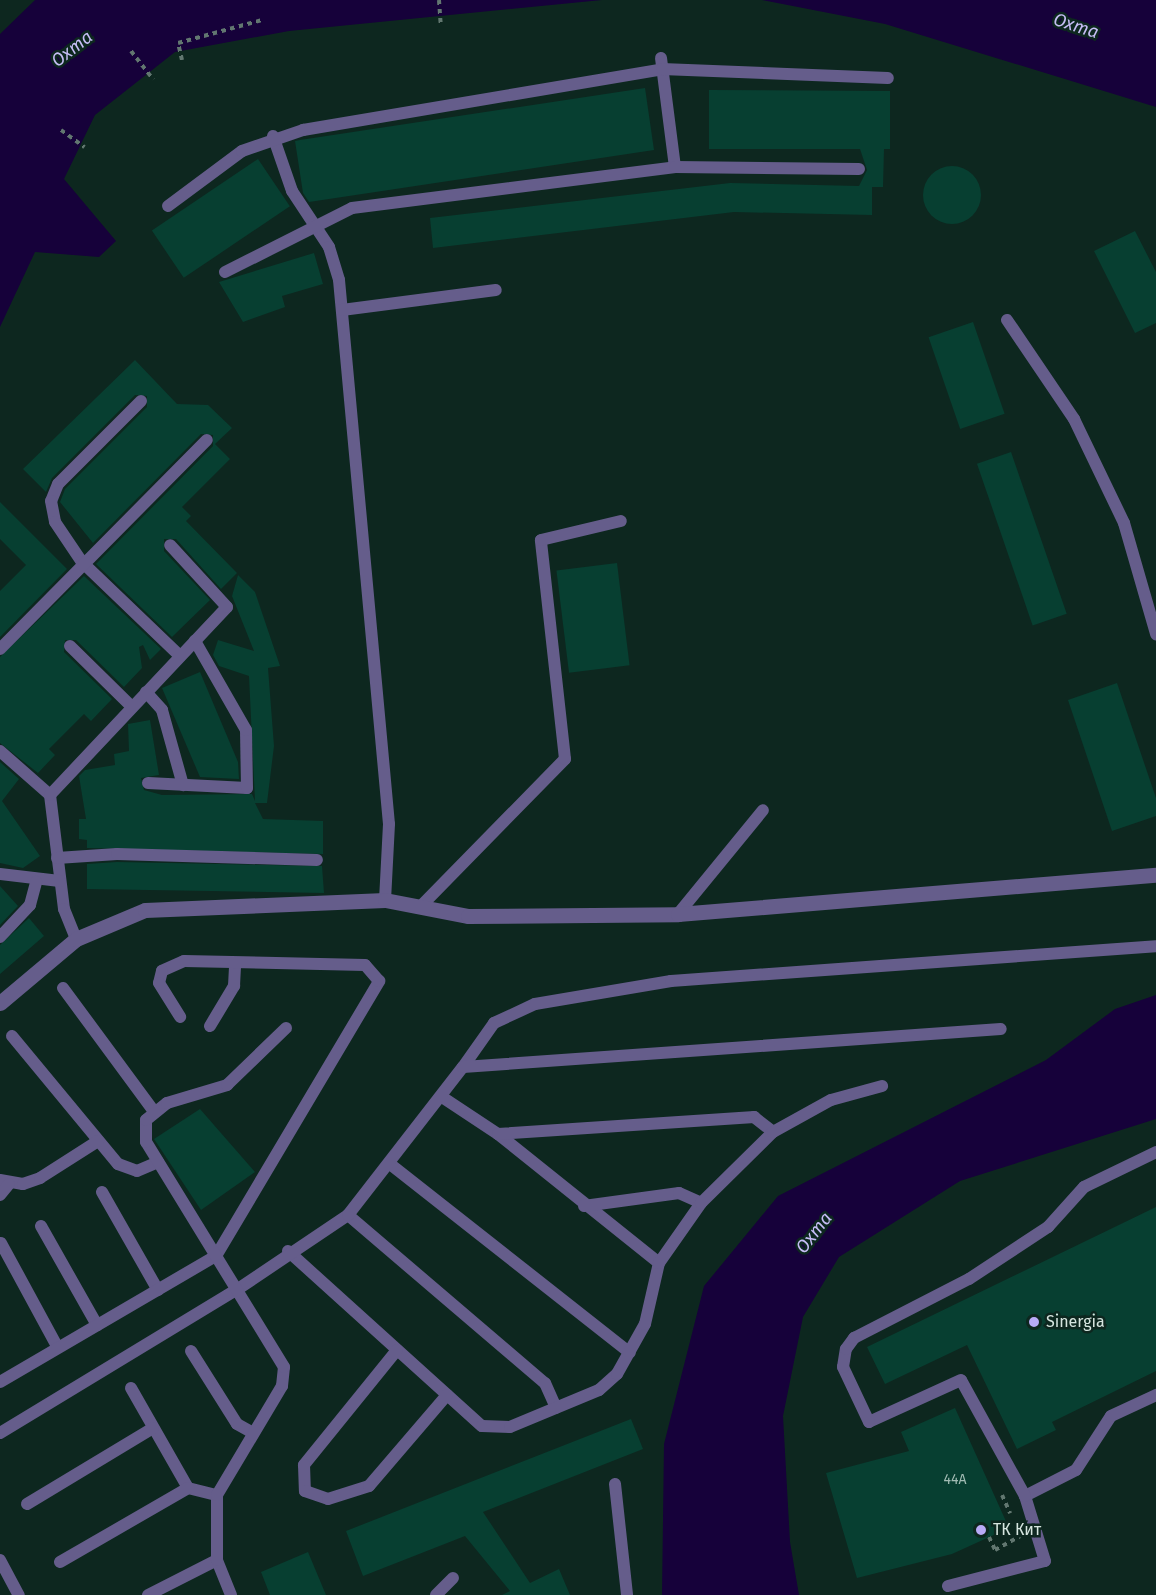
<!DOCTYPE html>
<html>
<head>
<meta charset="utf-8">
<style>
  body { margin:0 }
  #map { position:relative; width:1156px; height:1595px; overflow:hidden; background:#0d271f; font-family:"Fira Sans",sans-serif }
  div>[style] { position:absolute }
  .water>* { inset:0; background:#16013a }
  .building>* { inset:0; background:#073f31; transform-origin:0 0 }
  .round { border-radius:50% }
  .path>* { height:4px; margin-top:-2px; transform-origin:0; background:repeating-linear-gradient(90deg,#627770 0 4.5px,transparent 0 9px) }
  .service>* { height:12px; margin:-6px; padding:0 6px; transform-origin:6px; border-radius:6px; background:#655d8b }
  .minor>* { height:15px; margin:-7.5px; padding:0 7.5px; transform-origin:7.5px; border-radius:7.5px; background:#655d8b }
  .dots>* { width:16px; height:16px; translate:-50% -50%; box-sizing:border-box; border:3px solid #0d271f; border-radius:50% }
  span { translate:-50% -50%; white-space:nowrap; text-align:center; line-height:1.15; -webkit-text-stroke:5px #0d271f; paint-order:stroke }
  .number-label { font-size:14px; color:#a2bcb4 }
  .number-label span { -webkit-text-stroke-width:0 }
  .poi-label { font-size:16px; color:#d6e5df }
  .left { translate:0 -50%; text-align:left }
  .water-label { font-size:18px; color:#c6bdf5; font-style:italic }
</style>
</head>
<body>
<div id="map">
  <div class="water">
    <div style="clip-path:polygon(35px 0,602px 0,289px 31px,175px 52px,95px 115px,64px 179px,116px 241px,99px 257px,35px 252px,0 327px,0 34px)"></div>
    <div style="clip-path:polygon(762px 0,1156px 0,1156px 107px,885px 24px)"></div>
    <div style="clip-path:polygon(1156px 995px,1156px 1119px,960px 1181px,839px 1257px,803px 1317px,783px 1416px,790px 1542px,799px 1595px,662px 1595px,664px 1444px,704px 1286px,778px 1196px,1046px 1060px,1115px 1009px)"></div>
  </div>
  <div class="building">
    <div style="clip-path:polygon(645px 88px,654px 150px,309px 202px,303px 193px,295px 141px,300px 140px)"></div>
    <div style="clip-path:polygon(709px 90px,890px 91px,890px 149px,884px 149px,883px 187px,872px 187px,872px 215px,734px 212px,433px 248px,430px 218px,730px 183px,859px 186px,867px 170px,860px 149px,709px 149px)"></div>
    <div style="left:258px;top:159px;width:57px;height:128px;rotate:56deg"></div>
    <div class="round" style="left:923px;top:166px;width:58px;height:58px"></div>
    <div style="clip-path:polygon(1135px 231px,1156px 272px,1156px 323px,1135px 333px,1094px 251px)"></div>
    <div style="clip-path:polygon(314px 253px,323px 284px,282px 296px,285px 307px,243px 322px,219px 282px)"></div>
    <div style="left:973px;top:322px;width:97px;height:47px;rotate:71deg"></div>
    <div style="clip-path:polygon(135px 360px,177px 404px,208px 405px,232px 428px,215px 444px,230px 459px,182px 507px,191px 516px,186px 521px,237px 573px,221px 589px,176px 539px,164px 539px,164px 551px,210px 600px,172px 637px,96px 564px,213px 446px,213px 435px,201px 434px,93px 543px,60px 502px,65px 489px,147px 407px,147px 396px,135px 395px,52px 478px,46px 492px,23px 469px)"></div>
    <div style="left:1011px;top:452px;width:171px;height:36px;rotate:71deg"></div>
    <div style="clip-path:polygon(0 502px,67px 569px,0 637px,0 591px,26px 565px,0 539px)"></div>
    <div style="left:617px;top:563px;width:103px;height:61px;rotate:83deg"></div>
    <div style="clip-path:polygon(238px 575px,255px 592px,280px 666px,268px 668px,274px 746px,267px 803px,255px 803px,263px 819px,323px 821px,323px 854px,87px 848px,87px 840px,79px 839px,79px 819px,86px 819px,79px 776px,85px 770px,115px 765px,114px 754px,129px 751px,128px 724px,150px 720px,159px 775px,141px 778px,144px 790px,162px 795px,252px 794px,255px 801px,249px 676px,219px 666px,213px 655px,218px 640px,254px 651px,232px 596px)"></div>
    <div style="clip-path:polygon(84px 576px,161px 649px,150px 660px,143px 645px,139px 647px,142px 668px,124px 687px,76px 640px,65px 640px,64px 652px,112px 699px,91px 721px,84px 714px,49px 749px,55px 755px,38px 773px,0 743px,0 657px)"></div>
    <div style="clip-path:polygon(200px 672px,238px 762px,239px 779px,200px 777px,162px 688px)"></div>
    <div style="clip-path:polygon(1117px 683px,1156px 798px,1156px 816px,1112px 831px,1068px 700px)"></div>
    <div style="clip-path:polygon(0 762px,19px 779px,2px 801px,40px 856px,23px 868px,0 863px)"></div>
    <div style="clip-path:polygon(117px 862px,322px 866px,324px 893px,87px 889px,87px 864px)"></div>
    <div style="clip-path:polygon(0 886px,18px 906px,0 925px)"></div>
    <div style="clip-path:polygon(29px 918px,44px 936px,0 974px,0 945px)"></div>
    <div style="clip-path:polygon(200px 1109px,255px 1172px,201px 1210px,154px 1139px)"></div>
    <div style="clip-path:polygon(1156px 1207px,1156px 1371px,1052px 1422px,1056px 1430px,1017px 1449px,967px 1345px,885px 1384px,867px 1347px)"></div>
    <div style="clip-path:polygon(955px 1408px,1009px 1528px,952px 1554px,857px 1578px,826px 1473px,909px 1451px,901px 1432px)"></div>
    <div style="clip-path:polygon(631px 1419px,643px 1449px,483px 1512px,530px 1583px,559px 1569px,570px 1595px,502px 1595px,510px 1591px,465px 1536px,363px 1576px,346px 1531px)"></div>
    <div style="clip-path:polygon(308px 1552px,326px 1595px,270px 1595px,261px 1572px)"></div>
  </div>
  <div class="path">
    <div style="left:439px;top:0;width:26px;rotate:86deg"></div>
    <div style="left:131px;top:51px;width:36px;rotate:52deg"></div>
    <div style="left:182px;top:60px;width:17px;rotate:-103deg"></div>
    <div style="left:178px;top:43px;width:87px;rotate:-15.3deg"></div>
    <div style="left:61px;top:130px;width:29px;rotate:36deg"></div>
    <div style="left:1002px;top:1495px;width:20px;rotate:66deg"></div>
    <div style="left:989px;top:1537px;width:14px;rotate:65deg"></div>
    <div style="left:995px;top:1550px;width:29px;rotate:-29deg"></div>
  </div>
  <div class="service">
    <div style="left:661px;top:58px;width:110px;rotate:82.7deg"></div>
    <div style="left:273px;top:136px;width:58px;rotate:70.9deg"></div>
    <div style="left:292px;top:191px;width:67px;rotate:56.5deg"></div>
    <div style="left:329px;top:247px;width:34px;rotate:73deg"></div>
    <div style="left:339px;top:280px;width:546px;rotate:84.75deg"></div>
    <div style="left:389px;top:824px;width:76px;rotate:93deg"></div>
    <div style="left:168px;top:206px;width:92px;rotate:-36.6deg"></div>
    <div style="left:242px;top:151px;width:65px;rotate:-19deg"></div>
    <div style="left:303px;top:130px;width:364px;rotate:-9.6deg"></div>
    <div style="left:662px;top:69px;width:226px;rotate:2.3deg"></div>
    <div style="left:225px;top:272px;width:142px;rotate:-26.7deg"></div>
    <div style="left:352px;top:208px;width:326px;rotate:-7.2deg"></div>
    <div style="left:675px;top:167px;width:184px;rotate:0.6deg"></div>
    <div style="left:342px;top:310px;width:155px;rotate:-7.4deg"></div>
    <div style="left:1007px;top:320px;width:120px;rotate:55.9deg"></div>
    <div style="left:1074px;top:419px;width:115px;rotate:64.3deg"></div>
    <div style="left:1124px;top:523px;width:116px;rotate:73.9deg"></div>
    <div style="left:141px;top:401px;width:117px;rotate:135deg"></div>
    <div style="left:58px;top:484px;width:18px;rotate:112deg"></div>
    <div style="left:51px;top:501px;width:21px;rotate:79deg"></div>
    <div style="left:55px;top:522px;width:48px;rotate:56deg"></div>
    <div style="left:82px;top:562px;width:136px;rotate:43.8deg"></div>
    <div style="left:70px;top:646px;width:87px;rotate:44.5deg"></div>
    <div style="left:0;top:649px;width:294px;rotate:-45.3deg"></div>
    <div style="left:146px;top:692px;width:24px;rotate:48deg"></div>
    <div style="left:162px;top:710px;width:78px;rotate:74.4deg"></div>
    <div style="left:0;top:751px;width:67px;rotate:41.3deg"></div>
    <div style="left:50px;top:795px;width:115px;rotate:83deg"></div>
    <div style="left:64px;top:909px;width:32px;rotate:68deg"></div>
    <div style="left:148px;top:783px;width:99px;rotate:2.9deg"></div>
    <div style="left:247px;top:788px;width:58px;rotate:-91deg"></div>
    <div style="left:246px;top:730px;width:103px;rotate:-119.8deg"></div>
    <div style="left:50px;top:795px;width:258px;rotate:-46.7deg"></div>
    <div style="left:227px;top:607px;width:84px;rotate:-132.6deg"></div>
    <div style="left:57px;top:858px;width:60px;rotate:-3.8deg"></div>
    <div style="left:117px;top:854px;width:200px;rotate:1.7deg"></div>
    <div style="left:0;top:874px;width:60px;rotate:6.7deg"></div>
    <div style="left:423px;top:904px;width:203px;rotate:-45.6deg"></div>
    <div style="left:565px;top:759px;width:220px;rotate:-96.3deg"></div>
    <div style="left:541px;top:540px;width:82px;rotate:-13.4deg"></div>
    <div style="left:678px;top:914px;width:134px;rotate:-50.7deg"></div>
    <div style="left:0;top:937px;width:44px;rotate:-46.8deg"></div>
    <div style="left:30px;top:905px;width:24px;rotate:-75deg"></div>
    <div style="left:63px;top:988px;width:152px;rotate:53.6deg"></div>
    <div style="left:210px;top:1026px;width:47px;rotate:-59deg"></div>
    <div style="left:234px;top:986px;width:21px;rotate:-87deg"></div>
    <div style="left:12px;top:1036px;width:166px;rotate:50.4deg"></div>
    <div style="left:118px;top:1164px;width:20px;rotate:20deg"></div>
    <div style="left:137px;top:1171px;width:23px;rotate:-23deg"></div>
    <div style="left:463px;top:1067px;width:54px;rotate:-54.8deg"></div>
    <div style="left:494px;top:1023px;width:45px;rotate:-24.9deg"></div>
    <div style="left:535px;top:1004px;width:138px;rotate:-9.6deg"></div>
    <div style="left:671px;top:981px;width:486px;rotate:-4.1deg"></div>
    <div style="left:442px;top:1097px;width:67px;rotate:33.5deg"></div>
    <div style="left:498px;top:1134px;width:206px;rotate:38.7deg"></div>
    <div style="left:498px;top:1134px;width:257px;rotate:-3.8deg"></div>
    <div style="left:754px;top:1117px;width:24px;rotate:38deg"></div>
    <div style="left:390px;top:1164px;width:305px;rotate:38.2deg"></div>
    <div style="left:0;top:1180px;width:23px;rotate:10deg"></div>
    <div style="left:23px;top:1184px;width:18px;rotate:-19deg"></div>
    <div style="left:40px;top:1178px;width:69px;rotate:-32.5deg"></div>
    <div style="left:102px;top:1192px;width:113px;rotate:60.3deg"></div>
    <div style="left:0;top:1195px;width:14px;rotate:-51deg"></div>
    <div style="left:584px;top:1206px;width:96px;rotate:-7.8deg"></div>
    <div style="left:679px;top:1193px;width:24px;rotate:24deg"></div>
    <div style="left:348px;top:1215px;width:259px;rotate:40.5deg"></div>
    <div style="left:545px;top:1383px;width:27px;rotate:66deg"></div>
    <div style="left:41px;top:1226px;width:114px;rotate:60.5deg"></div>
    <div style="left:1px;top:1243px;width:119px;rotate:61.5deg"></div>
    <div style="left:288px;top:1251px;width:261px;rotate:42.1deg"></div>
    <div style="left:482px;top:1426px;width:28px;rotate:2deg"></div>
    <div style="left:510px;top:1427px;width:96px;rotate:-22.6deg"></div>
    <div style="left:599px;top:1390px;width:24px;rotate:-42deg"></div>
    <div style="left:617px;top:1374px;width:57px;rotate:-60.8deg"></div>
    <div style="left:645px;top:1324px;width:63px;rotate:-77.1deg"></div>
    <div style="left:659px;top:1263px;width:73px;rotate:-55deg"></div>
    <div style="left:701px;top:1203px;width:101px;rotate:-44.6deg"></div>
    <div style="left:773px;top:1132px;width:66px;rotate:-28.9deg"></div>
    <div style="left:831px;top:1100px;width:53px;rotate:-15.4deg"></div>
    <div style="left:397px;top:1350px;width:148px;rotate:129deg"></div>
    <div style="left:304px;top:1465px;width:26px;rotate:88deg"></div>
    <div style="left:305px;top:1491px;width:24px;rotate:19deg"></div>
    <div style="left:328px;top:1499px;width:43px;rotate:-17.6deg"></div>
    <div style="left:369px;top:1486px;width:120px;rotate:-49.4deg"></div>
    <div style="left:191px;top:1351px;width:86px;rotate:57.8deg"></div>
    <div style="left:237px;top:1424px;width:18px;rotate:29deg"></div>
    <div style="left:0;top:1382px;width:250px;rotate:-30.3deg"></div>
    <div style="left:216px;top:1256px;width:320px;rotate:-59.3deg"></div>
    <div style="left:379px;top:981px;width:21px;rotate:-131deg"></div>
    <div style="left:365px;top:965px;width:181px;rotate:-178.7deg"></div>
    <div style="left:184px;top:961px;width:24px;rotate:156deg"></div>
    <div style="left:162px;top:971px;width:12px;rotate:104deg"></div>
    <div style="left:159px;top:983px;width:40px;rotate:58deg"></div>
    <div style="left:131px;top:1388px;width:115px;rotate:60.3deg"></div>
    <div style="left:188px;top:1488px;width:30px;rotate:14deg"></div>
    <div style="left:0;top:1433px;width:278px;rotate:-31.2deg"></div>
    <div style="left:238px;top:1289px;width:133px;rotate:-33.9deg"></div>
    <div style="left:348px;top:1215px;width:187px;rotate:-52.2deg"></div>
    <div style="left:463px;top:1067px;width:539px;rotate:-4.04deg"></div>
    <div style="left:615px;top:1484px;width:112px;rotate:83.8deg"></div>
    <div style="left:1025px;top:1496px;width:57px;rotate:-27deg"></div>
    <div style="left:1076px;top:1470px;width:64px;rotate:-57.1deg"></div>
    <div style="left:1111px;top:1416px;width:50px;rotate:-25deg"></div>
    <div style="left:27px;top:1504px;width:147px;rotate:-31.1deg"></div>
    <div style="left:0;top:1560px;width:40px;rotate:62deg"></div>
    <div style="left:60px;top:1562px;width:148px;rotate:-30deg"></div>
    <div style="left:948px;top:1586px;width:100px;rotate:-14.5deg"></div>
    <div style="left:1045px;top:1561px;width:68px;rotate:-107.1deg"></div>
    <div style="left:1025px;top:1496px;width:132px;rotate:-118.9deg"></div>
    <div style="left:961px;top:1380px;width:101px;rotate:155.5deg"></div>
    <div style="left:869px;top:1422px;width:61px;rotate:-115.3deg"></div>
    <div style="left:843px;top:1367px;width:18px;rotate:-81deg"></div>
    <div style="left:846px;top:1349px;width:14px;rotate:-54deg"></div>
    <div style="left:854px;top:1338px;width:129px;rotate:-27.2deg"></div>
    <div style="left:969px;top:1279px;width:95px;rotate:-33.4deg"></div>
    <div style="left:1048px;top:1227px;width:54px;rotate:-48deg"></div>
    <div style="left:1084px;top:1187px;width:80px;rotate:-25.9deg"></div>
    <div style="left:148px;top:1595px;width:77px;rotate:-26.9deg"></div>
    <div style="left:231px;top:1595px;width:38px;rotate:-112deg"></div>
    <div style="left:217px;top:1560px;width:65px;rotate:-90deg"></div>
    <div style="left:217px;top:1495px;width:127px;rotate:-59.2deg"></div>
    <div style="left:282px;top:1386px;width:19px;rotate:-84deg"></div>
    <div style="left:284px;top:1367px;width:264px;rotate:-121.5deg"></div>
    <div style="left:146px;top:1142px;width:22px;rotate:-90deg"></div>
    <div style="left:146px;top:1120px;width:27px;rotate:-39deg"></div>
    <div style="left:167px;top:1103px;width:63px;rotate:-16.7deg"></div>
    <div style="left:227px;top:1085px;width:82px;rotate:-44deg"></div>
    <div style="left:436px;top:1595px;width:24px;rotate:-45deg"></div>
  </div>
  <div class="minor">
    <div style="left:0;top:1003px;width:99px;rotate:-40.1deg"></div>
    <div style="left:76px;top:939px;width:75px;rotate:-22.8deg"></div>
    <div style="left:145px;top:910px;width:240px;rotate:-2.4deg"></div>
    <div style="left:385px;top:900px;width:85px;rotate:10.9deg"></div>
    <div style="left:468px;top:916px;width:210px;rotate:-0.5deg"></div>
    <div style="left:678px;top:914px;width:480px;rotate:-4.7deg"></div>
  </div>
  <div class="dots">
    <div style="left:1034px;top:1322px;background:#b8abf7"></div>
    <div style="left:981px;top:1530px;background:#b8abf7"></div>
  </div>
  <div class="number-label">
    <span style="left:955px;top:1480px">44А</span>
  </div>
  <div class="poi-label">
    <span class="left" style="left:1046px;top:1322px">Sinergia</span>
    <span class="left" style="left:993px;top:1530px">ТК Кит</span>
  </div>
  <div class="water-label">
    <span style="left:1076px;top:26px;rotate:18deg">Охта</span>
    <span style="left:72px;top:49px;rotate:-38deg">Охта</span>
    <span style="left:814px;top:1233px;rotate:-52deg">Охта</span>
  </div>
</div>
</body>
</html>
